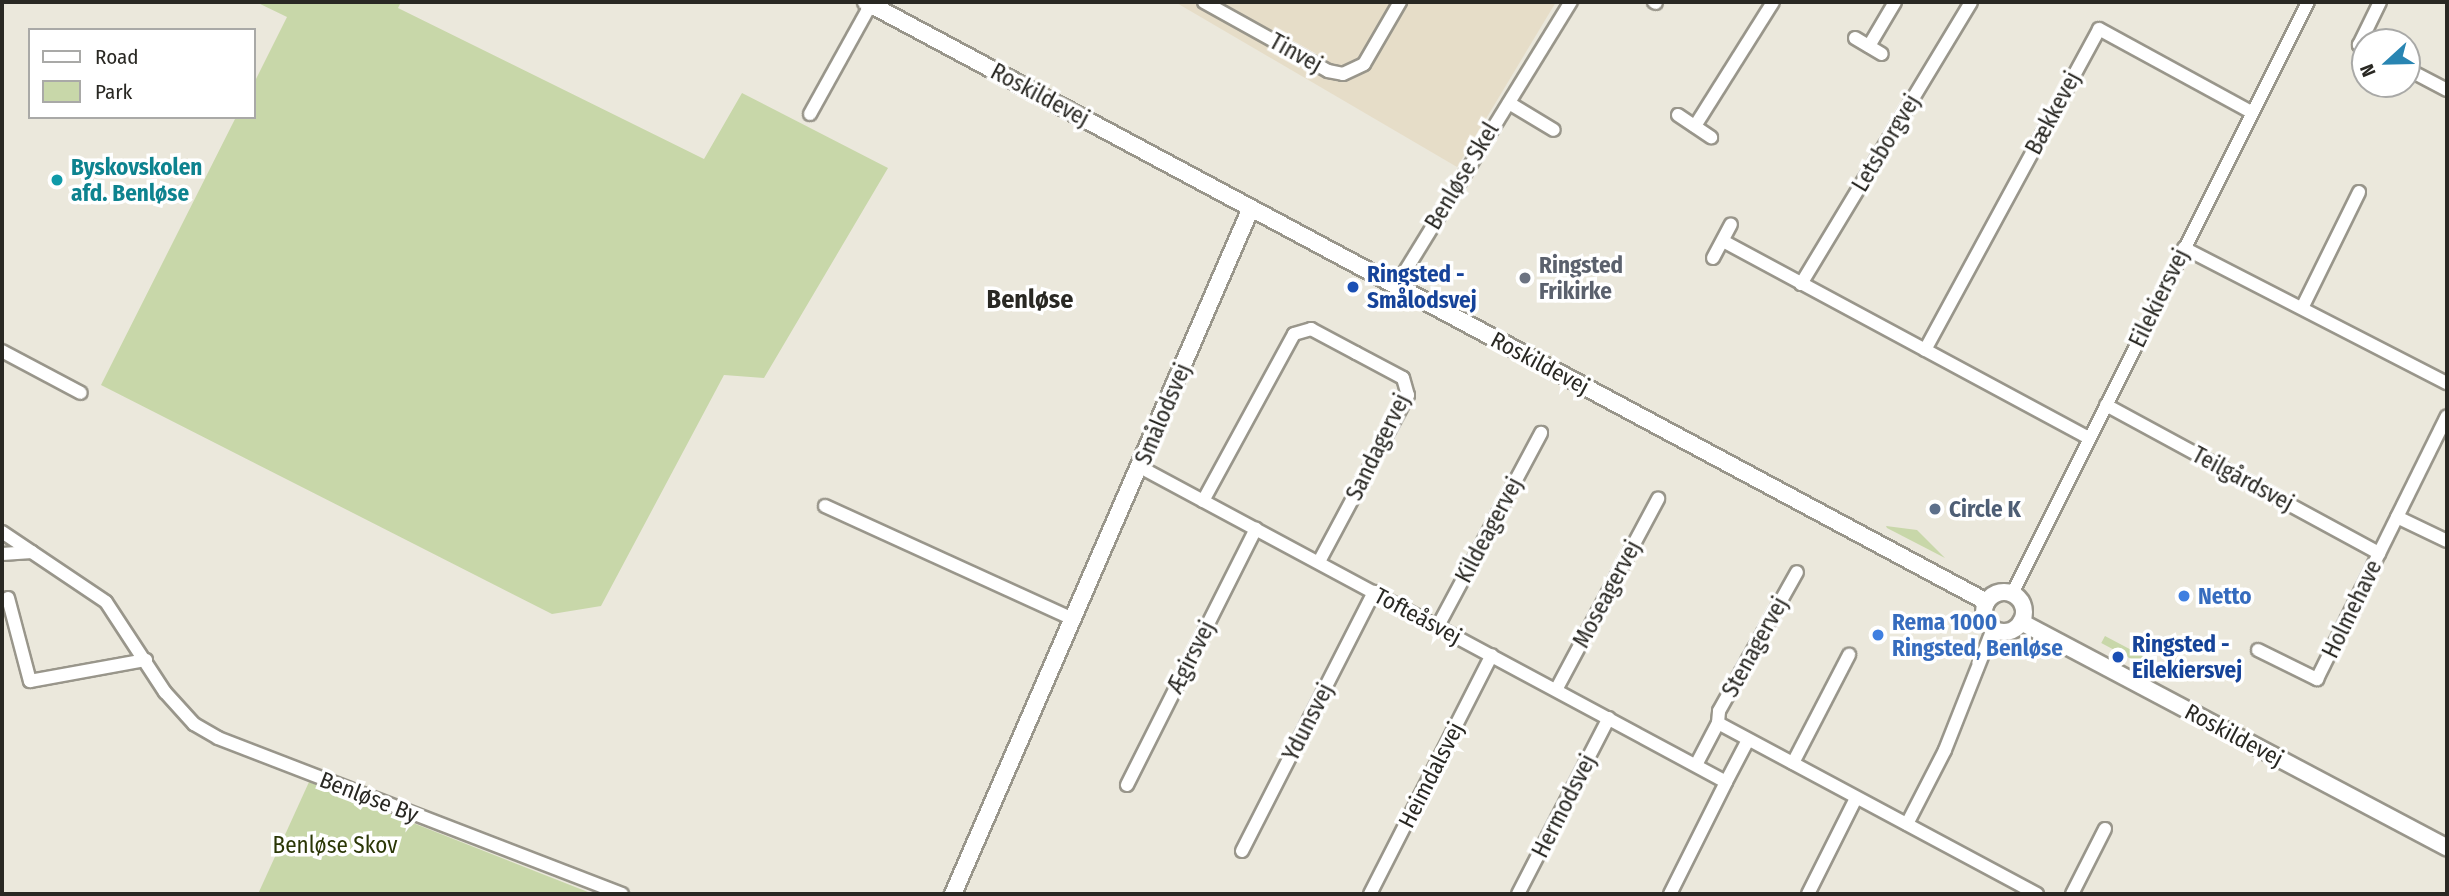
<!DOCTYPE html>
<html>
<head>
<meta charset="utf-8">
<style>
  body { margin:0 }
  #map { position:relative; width:2449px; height:896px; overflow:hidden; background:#ebe8dc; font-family:"Fira Sans Condensed",sans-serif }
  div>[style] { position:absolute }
  .industrial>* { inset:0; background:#e6ddc8 }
  .green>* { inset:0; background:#c8d7a9; transform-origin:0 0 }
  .roads { filter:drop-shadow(2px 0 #99968b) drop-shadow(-2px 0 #99968b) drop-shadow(0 2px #99968b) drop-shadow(0 -2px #99968b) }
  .minor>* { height:12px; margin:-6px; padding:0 6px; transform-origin:6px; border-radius:6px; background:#fff }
  .tertiary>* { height:16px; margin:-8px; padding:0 8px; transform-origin:8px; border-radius:8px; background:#fff }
  .tertiary>.ring { margin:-8px; padding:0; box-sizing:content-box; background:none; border:16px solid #fff; border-radius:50% }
  .dots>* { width:19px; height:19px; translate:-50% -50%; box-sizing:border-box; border:4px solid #fff; border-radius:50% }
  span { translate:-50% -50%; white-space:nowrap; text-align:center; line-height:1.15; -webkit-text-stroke:7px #fff; paint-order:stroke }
  .street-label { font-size:23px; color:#292823 }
  .culture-label { font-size:23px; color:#0d838f; font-weight:700 }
  .left { translate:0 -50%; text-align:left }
  .worship-label { font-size:23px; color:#5b616d; font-weight:700 }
  .transit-label { font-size:23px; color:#164399; font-weight:700 }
  .service-label { font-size:23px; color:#4e5e75; font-weight:700 }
  .shop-label { font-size:23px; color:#366cbe; font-weight:700 }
  .park-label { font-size:23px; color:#2b3706 }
  .quarter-label { font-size:26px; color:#292823; font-weight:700 }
  .frame { position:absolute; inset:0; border:4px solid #292823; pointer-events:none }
  .legend { position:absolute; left:28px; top:28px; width:228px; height:91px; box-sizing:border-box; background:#fff; border:2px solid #a9a9a7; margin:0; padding:9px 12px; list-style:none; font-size:21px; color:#292823 }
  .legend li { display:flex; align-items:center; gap:14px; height:35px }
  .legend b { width:35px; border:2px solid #a9a9a7 }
  .north { position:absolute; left:2351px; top:28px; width:70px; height:70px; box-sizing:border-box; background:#fff; border:2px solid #a9a9a7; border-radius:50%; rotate:248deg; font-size:19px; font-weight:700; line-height:28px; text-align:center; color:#292823 }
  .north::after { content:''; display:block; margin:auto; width:24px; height:32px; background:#2985b2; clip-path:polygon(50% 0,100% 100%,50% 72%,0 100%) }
</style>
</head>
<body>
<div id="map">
  <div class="industrial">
    <div style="clip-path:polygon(1175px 2px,1556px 2px,1457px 167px)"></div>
  </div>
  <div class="green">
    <div style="clip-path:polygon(256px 2px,401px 2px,398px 8px,704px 159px,742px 93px,888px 168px,764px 378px,724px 375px,601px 606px,552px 614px,101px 385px,236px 117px,254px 117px,254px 83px,287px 17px)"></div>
    <div style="clip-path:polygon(1886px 526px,1917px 530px,1945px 558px,1887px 528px)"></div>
    <div style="left:2105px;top:636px;width:70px;height:8px;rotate:28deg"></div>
    <div style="clip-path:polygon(309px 782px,593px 894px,258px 894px)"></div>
  </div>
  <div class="roads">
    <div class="minor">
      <div style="left:1204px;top:2px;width:142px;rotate:29.1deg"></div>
      <div style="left:1328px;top:71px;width:15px;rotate:11deg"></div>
      <div style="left:1343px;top:74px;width:23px;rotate:-25deg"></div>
      <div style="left:1364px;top:64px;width:72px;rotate:-59.9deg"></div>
      <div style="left:1654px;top:2px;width:2px;rotate:27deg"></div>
      <div style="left:1855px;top:38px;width:31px;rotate:31deg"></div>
      <div style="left:1869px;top:46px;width:51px;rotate:-59.4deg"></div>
      <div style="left:2365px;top:48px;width:7px;rotate:-153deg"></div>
      <div style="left:2359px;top:45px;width:48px;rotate:-64deg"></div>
      <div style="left:2407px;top:69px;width:45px;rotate:27.7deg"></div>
      <div style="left:1509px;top:103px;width:52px;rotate:31deg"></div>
      <div style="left:810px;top:114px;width:126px;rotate:-61deg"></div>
      <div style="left:1678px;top:115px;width:40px;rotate:34deg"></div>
      <div style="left:1695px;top:126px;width:146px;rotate:-57.8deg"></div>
      <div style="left:1723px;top:241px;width:416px;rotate:28.3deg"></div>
      <div style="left:2184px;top:248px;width:296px;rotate:27.2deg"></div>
      <div style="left:1713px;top:258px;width:38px;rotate:-62deg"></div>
      <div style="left:1801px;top:284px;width:329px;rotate:-58.9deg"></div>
      <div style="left:1396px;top:286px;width:334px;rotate:-58.4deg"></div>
      <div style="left:2303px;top:306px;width:127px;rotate:-63.8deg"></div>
      <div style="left:1925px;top:350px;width:365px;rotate:-61.5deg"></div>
      <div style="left:2099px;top:29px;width:173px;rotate:28.6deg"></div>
      <div style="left:2px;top:351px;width:89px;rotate:28deg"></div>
      <div style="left:2106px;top:405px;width:311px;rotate:28.5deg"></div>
      <div style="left:1140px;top:467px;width:665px;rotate:28.26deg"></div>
      <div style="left:1726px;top:782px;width:47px;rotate:-62.4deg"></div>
      <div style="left:1203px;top:501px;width:190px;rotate:-61.4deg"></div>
      <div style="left:1294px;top:334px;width:18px;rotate:-16deg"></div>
      <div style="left:1311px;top:329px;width:51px;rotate:28.1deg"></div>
      <div style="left:1356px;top:353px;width:53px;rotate:28deg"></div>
      <div style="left:1403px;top:378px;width:18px;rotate:74deg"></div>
      <div style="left:1408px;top:395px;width:189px;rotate:118.1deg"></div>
      <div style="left:825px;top:506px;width:273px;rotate:24.5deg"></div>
      <div style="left:2397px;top:517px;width:55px;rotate:25.6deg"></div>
      <div style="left:2px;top:532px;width:125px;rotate:33.9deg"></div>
      <div style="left:106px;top:602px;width:108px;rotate:56.8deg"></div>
      <div style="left:165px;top:692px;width:43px;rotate:47.8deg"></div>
      <div style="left:194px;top:724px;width:28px;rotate:30deg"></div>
      <div style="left:218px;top:738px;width:433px;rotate:21.1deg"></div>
      <div style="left:2px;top:554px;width:30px;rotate:-4deg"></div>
      <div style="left:2012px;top:594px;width:662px;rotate:-63.43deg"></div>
      <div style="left:8px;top:598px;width:86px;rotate:75.2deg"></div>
      <div style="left:30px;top:681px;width:118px;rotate:-10.3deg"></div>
      <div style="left:1438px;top:626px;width:219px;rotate:-61.9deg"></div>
      <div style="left:2258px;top:650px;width:66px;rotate:26.2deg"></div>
      <div style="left:2317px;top:679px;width:293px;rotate:-63.7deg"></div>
      <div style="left:1556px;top:690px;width:217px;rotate:-61.9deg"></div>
      <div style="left:1718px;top:723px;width:12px;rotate:-85deg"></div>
      <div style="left:1719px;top:711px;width:159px;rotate:-60.7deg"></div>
      <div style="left:1793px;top:763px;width:122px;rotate:-62.6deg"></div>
      <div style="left:1696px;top:765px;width:47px;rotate:-62.4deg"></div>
      <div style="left:1718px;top:723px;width:362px;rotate:28.2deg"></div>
      <div style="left:1127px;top:785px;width:287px;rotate:-63.3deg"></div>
      <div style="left:1907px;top:824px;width:83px;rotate:-62.8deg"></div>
      <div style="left:1945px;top:750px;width:130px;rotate:-68.4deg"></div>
      <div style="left:1242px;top:851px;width:291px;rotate:-63deg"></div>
      <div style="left:1370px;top:894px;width:268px;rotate:-63deg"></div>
      <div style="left:1518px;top:894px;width:198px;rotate:-62.7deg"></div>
      <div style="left:1670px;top:894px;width:125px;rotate:-63.4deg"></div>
      <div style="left:1808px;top:894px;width:107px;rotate:-63.4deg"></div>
      <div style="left:2072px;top:894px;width:73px;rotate:-63.1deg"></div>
    </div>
    <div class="tertiary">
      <div style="left:866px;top:2px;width:1271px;rotate:28.16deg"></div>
      <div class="ring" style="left:1984px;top:592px;width:24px;height:24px"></div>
      <div style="left:2021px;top:622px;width:482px;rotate:27.9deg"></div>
      <div style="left:953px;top:894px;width:748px;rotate:-66.52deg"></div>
    </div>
  </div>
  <div class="dots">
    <div style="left:57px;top:180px;background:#0f9aa8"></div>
    <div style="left:1525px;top:278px;background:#6b7280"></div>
    <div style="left:1353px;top:287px;background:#1a4fb4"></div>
    <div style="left:1935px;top:509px;background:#5c6f8a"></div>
    <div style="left:2184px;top:596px;background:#3f7fe0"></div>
    <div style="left:1878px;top:635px;background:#3f7fe0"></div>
    <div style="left:2118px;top:657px;background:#1a4fb4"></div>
  </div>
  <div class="street-label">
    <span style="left:1296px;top:53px;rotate:29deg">Tinvej</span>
    <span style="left:1040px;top:95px;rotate:28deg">Roskildevej</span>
    <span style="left:2053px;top:113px;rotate:-62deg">Bækkevej</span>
    <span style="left:1886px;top:143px;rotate:-59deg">Letsborgvej</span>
    <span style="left:1462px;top:176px;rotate:-59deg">Benløse Skel</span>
    <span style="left:2159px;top:298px;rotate:-64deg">Eilekiersvej</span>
    <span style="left:1540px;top:363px;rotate:28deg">Roskildevej</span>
    <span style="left:1163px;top:414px;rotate:-67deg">Smålodsvej</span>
    <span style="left:1378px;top:447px;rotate:-64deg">Sandagervej</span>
    <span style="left:2243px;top:479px;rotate:28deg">Teilgårdsvej</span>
    <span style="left:1489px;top:530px;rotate:-62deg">Kildeagervej</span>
    <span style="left:1607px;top:594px;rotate:-62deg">Moseagervej</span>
    <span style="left:2352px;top:609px;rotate:-64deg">Holmehave</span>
    <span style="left:1418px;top:616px;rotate:28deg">Tofteåsvej</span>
    <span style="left:1755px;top:647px;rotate:-61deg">Stenagervej</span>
    <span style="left:1191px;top:657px;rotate:-63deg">Ægirsvej</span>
    <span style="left:1308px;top:722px;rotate:-63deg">Ydunsvej</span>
    <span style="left:2234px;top:735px;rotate:28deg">Roskildevej</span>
    <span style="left:1431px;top:775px;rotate:-63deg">Heimdalsvej</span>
    <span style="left:369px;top:797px;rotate:21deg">Benløse By</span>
    <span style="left:1564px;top:806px;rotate:-63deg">Hermodsvej</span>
  </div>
  <div class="culture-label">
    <span class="left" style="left:71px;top:180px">Byskovskolen<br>afd. Benløse</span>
  </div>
  <div class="worship-label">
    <span class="left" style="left:1539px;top:278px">Ringsted<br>Frikirke</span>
  </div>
  <div class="transit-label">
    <span class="left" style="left:1367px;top:287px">Ringsted -<br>Smålodsvej</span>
    <span class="left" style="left:2132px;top:657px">Ringsted -<br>Eilekiersvej</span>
  </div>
  <div class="service-label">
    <span class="left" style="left:1949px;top:509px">Circle K</span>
  </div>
  <div class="shop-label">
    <span class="left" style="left:2198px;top:596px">Netto</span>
    <span class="left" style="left:1892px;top:635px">Rema 1000<br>Ringsted, Benløse</span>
  </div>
  <div class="park-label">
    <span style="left:335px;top:845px">Benløse Skov</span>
  </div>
  <div class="quarter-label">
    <span style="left:1030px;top:300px">Benløse</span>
  </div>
  <div class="frame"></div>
  <ul class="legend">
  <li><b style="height:9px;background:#fff"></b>Road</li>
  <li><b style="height:19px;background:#c8d7a9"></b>Park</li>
  </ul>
  <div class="north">N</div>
</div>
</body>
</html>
